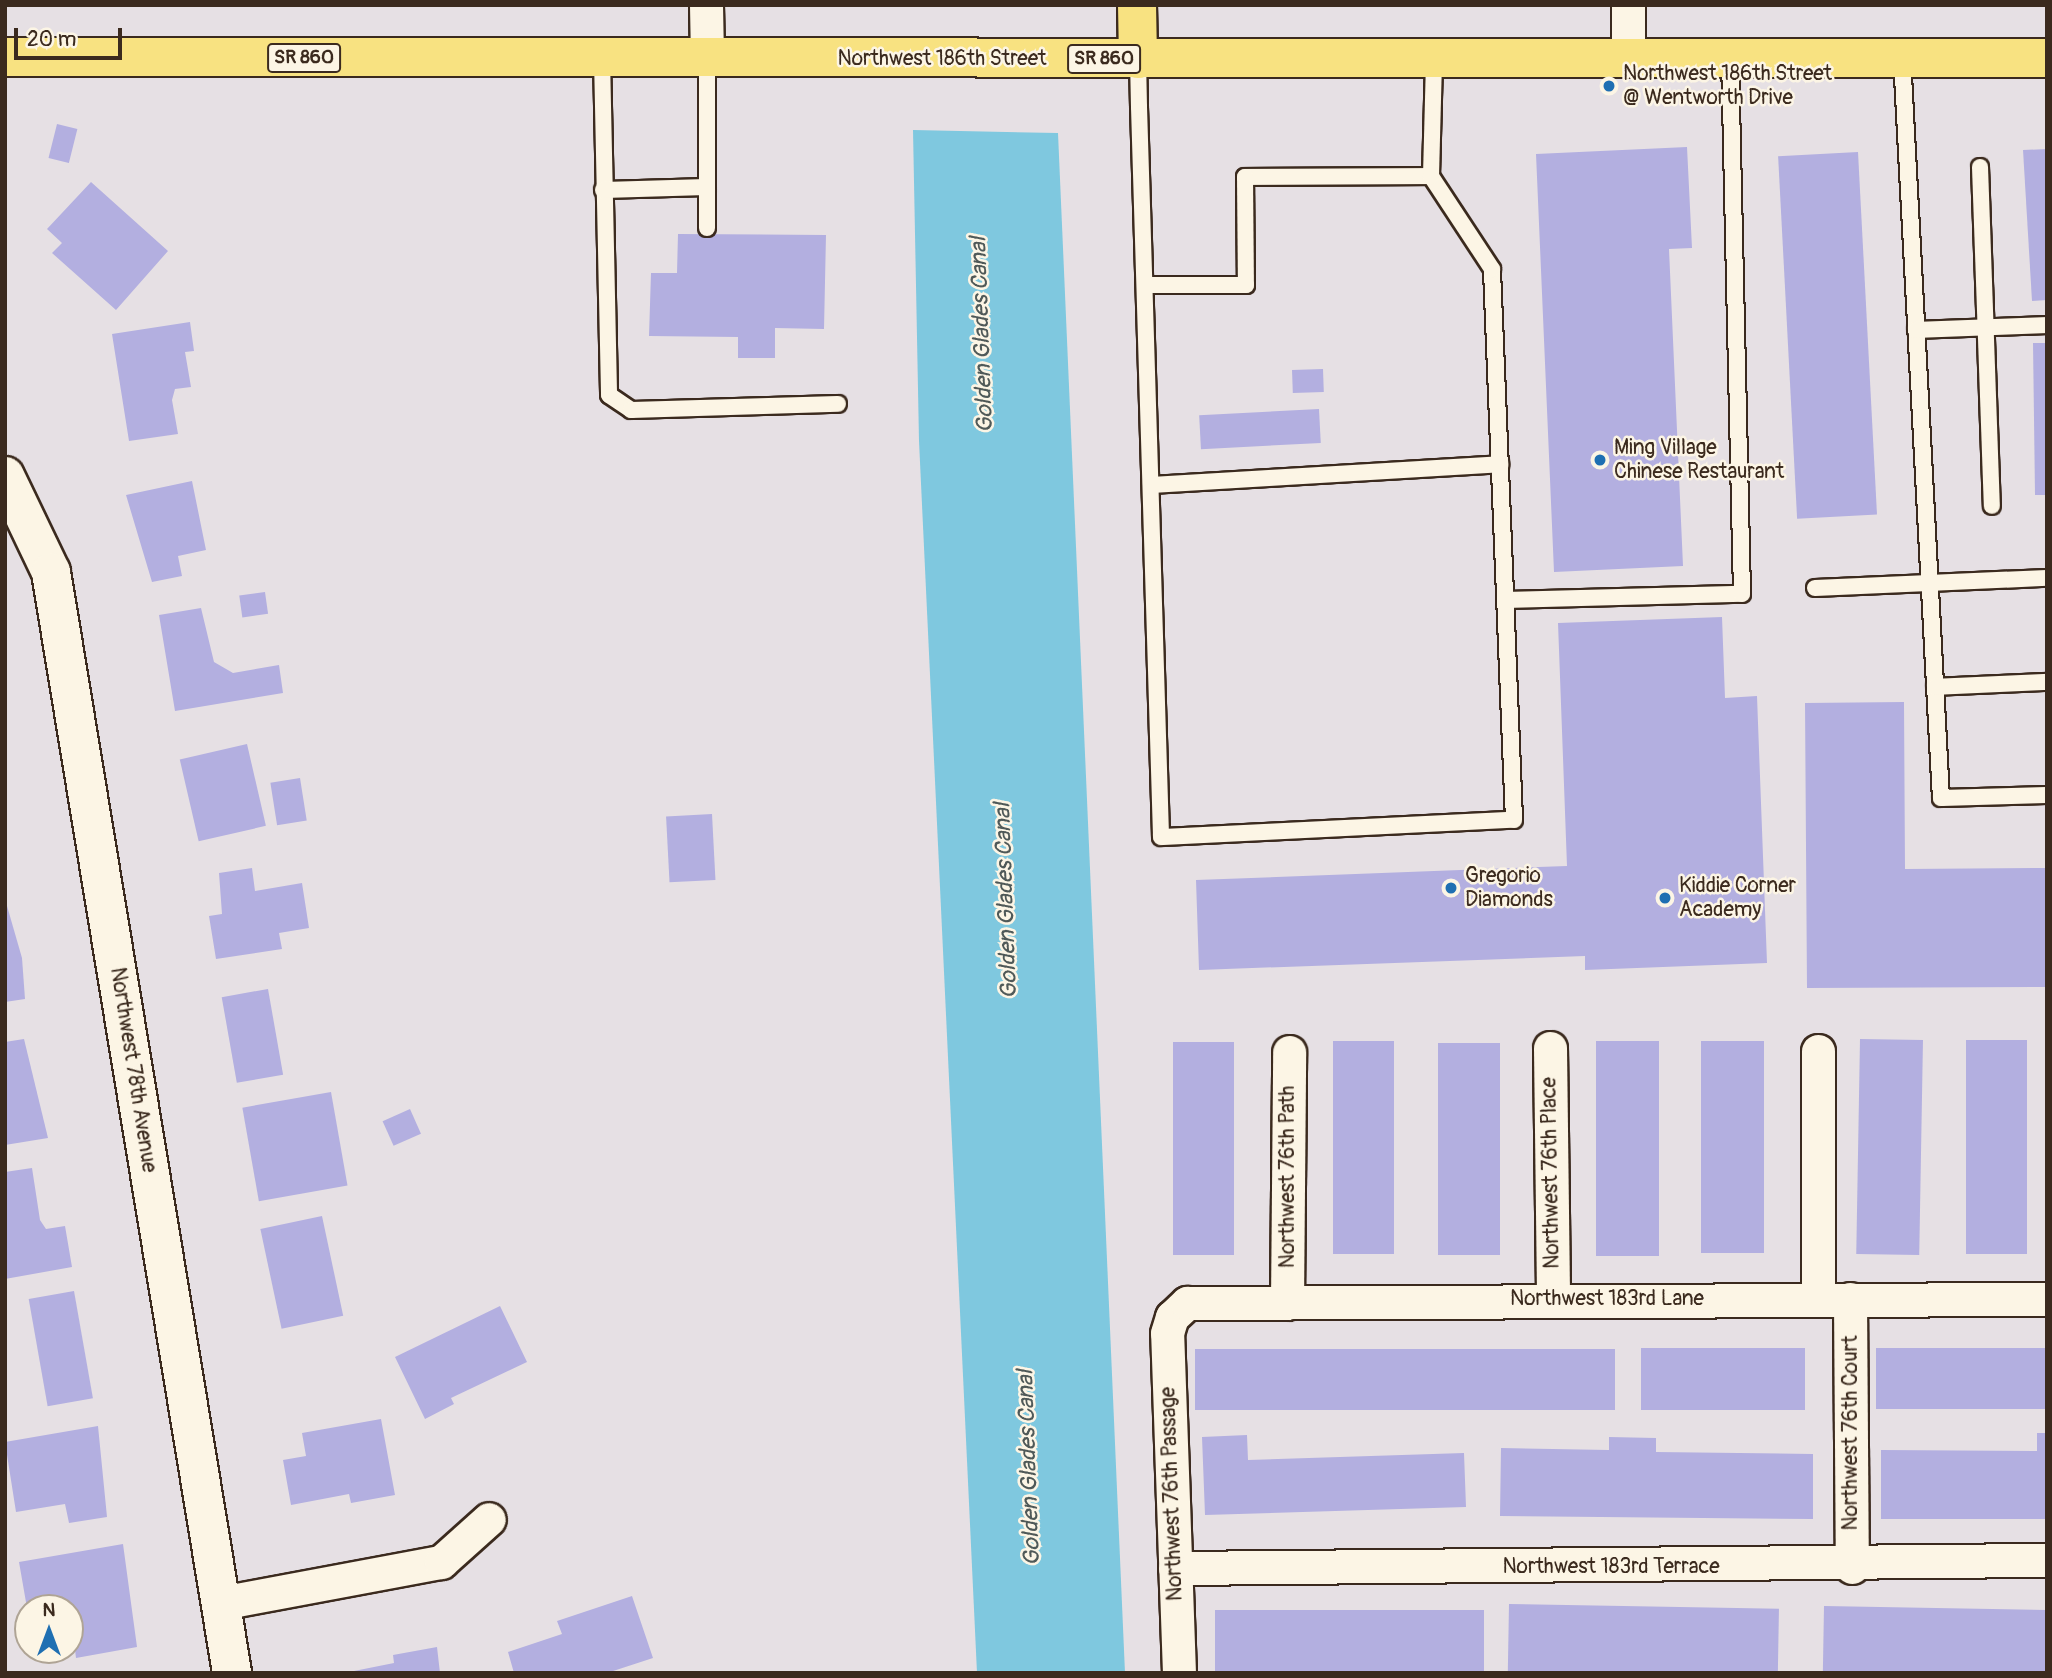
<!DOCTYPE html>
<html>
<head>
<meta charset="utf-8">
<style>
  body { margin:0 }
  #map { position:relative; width:2052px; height:1678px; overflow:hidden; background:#e6e0e4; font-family:Pangolin,sans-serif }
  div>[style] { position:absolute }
  .water>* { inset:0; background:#7fc8df }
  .building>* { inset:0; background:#b3afe0; transform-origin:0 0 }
  .roads { filter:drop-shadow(2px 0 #3b2a1e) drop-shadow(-2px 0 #3b2a1e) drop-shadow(0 2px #3b2a1e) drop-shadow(0 -2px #3b2a1e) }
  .lane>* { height:16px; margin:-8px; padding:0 8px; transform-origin:8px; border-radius:8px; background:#fcf5e5 }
  .street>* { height:33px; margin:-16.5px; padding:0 16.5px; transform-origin:16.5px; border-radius:16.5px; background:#fcf5e5 }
  .secondary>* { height:38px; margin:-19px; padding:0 19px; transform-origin:19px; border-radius:19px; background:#fcf5e5 }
  .primary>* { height:38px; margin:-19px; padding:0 19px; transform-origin:19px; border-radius:19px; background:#f8e281 }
  .dots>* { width:19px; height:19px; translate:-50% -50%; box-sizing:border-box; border:4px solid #fcf5e5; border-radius:50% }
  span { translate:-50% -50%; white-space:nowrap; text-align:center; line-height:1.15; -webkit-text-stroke:5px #fcf5e5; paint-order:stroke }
  .shield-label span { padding:2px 5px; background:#fcf5e5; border:2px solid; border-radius:5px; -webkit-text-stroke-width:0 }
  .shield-label { font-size:19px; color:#3b2a1e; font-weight:700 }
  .street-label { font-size:21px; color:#3b2a1e }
  .poi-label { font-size:21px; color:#3b2a1e }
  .left { translate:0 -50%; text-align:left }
  .water-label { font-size:23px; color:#4f5958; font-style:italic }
  .frame { position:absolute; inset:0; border:7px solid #3b2a1e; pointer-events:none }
  .north { position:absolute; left:14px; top:1594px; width:70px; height:70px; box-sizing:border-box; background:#fcf5e5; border:2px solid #afa495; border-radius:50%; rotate:0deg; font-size:19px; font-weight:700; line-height:28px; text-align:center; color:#3b2a1e }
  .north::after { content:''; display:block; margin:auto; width:24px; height:32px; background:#1f6fb2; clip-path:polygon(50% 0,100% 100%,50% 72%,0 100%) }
  .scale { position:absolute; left:14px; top:28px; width:108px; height:32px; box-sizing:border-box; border:4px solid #3b2a1e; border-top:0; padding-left:9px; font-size:21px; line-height:24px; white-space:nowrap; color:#3b2a1e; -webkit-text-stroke:5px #fcf5e5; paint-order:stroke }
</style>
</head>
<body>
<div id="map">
  <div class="water">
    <div style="clip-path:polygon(913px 130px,1058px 133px,1125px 1673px,977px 1673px,919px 441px)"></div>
  </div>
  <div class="building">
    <div style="left:57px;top:124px;width:21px;height:35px;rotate:14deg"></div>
    <div style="clip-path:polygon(1687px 147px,1692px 248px,1669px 249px,1683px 566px,1554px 572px,1536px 154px)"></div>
    <div style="clip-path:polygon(2047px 149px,2047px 300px,2032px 301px,2023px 150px)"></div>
    <div style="left:1858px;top:152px;width:363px;height:80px;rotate:87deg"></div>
    <div style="clip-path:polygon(91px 182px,168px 251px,116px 310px,52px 253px,62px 243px,47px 229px)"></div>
    <div style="clip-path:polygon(678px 234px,826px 235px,824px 329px,775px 328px,775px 358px,738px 358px,738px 337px,649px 336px,651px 273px,677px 273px)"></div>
    <div style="clip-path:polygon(190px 322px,194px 351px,185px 352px,191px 387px,175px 389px,172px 400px,178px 434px,129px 441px,112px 334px)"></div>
    <div style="clip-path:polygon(2033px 343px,2047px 343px,2047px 495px,2035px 495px)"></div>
    <div style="left:1323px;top:369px;width:23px;height:31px;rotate:88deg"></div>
    <div style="left:1319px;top:409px;width:34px;height:120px;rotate:87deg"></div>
    <div style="clip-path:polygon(192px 481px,206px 550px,178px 556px,182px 576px,152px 582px,126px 495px)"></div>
    <div style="left:265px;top:592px;width:22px;height:26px;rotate:82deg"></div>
    <div style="clip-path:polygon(201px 608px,214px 662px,233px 673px,279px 665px,283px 693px,175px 711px,159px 615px)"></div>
    <div style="clip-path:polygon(1722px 617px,1725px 698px,1757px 696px,1767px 963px,1585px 970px,1585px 956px,1199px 970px,1196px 880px,1567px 866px,1558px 623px)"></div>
    <div style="clip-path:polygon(1904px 702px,1905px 869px,2047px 868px,2047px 987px,1807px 988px,1805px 703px)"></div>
    <div style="left:247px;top:744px;width:84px;height:69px;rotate:77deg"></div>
    <div style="left:300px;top:778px;width:43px;height:30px;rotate:81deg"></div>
    <div style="left:712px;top:814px;width:66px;height:46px;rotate:87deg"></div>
    <div style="clip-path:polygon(252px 868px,255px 891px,302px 883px,309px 928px,279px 933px,282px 949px,216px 959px,209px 916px,222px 914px,219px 873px)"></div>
    <div style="clip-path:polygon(5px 899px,22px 958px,25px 999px,5px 1002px)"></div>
    <div style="left:268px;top:989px;width:87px;height:47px;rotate:80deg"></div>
    <div style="clip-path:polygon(24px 1039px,48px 1138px,5px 1145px,5px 1042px)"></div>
    <div style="left:1860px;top:1039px;width:63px;height:215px;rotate:1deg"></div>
    <div style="left:1966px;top:1040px;width:61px;height:214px"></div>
    <div style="left:1333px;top:1041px;width:61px;height:213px"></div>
    <div style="left:1596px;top:1041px;width:63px;height:215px"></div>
    <div style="left:1701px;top:1041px;width:63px;height:212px"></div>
    <div style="left:1173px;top:1042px;width:61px;height:213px"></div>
    <div style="left:1438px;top:1043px;width:62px;height:212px"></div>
    <div style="left:331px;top:1092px;width:95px;height:90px;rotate:80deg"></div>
    <div style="left:410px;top:1109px;width:27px;height:30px;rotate:66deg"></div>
    <div style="clip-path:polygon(32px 1168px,40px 1220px,46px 1229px,65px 1226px,72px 1267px,5px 1279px,5px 1172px)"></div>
    <div style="left:322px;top:1216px;width:102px;height:63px;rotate:78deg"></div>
    <div style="left:74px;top:1291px;width:109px;height:46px;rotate:80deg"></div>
    <div style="clip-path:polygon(500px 1306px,527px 1362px,451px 1398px,454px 1404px,425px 1419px,395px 1357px)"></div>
    <div style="left:1641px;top:1348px;width:164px;height:62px"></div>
    <div style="left:2047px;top:1348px;width:61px;height:171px;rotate:90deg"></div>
    <div style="left:1615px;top:1349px;width:61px;height:420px;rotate:90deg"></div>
    <div style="clip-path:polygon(381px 1419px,395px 1495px,351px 1503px,349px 1494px,291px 1505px,283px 1460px,306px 1456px,302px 1433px)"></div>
    <div style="clip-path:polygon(98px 1426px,107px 1517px,69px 1523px,65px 1504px,16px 1512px,5px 1442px)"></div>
    <div style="clip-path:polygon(2037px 1433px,2047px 1433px,2047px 1519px,1881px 1519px,1881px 1450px,2037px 1451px)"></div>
    <div style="clip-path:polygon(1247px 1435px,1248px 1460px,1464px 1453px,1466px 1507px,1205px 1515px,1202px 1437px)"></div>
    <div style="clip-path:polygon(1609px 1437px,1656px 1438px,1656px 1452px,1813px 1454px,1813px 1519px,1500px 1516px,1501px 1448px,1609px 1450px)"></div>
    <div style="clip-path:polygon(123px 1544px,137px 1647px,76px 1658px,70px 1608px,27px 1608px,19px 1562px)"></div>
    <div style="clip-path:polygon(632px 1596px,653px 1658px,607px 1673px,514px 1673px,508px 1652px,562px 1634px,557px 1621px)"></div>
    <div style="left:1509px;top:1604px;width:270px;height:69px;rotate:1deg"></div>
    <div style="left:1824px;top:1606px;width:223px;height:67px;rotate:1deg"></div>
    <div style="left:1215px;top:1610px;width:269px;height:63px"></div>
    <div style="clip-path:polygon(437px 1647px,440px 1673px,344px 1673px,394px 1663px,393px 1655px)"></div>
  </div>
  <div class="roads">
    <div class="lane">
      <div style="left:1902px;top:57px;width:742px;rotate:86.99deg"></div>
      <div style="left:1941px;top:798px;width:106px;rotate:-1.6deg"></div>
      <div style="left:602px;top:58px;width:337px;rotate:88.8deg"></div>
      <div style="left:609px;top:395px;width:27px;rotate:34deg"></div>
      <div style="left:631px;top:410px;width:207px;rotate:-1.7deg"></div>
      <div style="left:1138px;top:59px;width:48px;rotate:88.8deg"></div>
      <div style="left:1139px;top:107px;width:730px;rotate:88.27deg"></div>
      <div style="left:1161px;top:837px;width:353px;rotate:-2.8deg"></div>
      <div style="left:1514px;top:820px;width:551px;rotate:-92.29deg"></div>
      <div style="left:1492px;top:269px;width:111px;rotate:-123.3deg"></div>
      <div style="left:1431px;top:176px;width:186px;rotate:179.7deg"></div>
      <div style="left:1245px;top:177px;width:108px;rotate:89.5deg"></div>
      <div style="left:1246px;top:285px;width:101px;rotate:180deg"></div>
      <div style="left:1980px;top:167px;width:339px;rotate:88deg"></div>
      <div style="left:1431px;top:176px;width:118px;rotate:-88.5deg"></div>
      <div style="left:603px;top:190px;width:104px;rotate:-1.7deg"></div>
      <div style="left:707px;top:228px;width:170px;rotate:-90deg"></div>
      <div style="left:1916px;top:330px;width:131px;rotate:-2.2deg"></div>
      <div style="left:1151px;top:485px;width:350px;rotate:-3.4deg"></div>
      <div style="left:1815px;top:588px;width:232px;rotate:-2.5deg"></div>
      <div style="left:1505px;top:600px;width:237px;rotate:-1.5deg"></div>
      <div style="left:1742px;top:594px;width:537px;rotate:-91.28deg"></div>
      <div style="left:1935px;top:687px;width:112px;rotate:-2.6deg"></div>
    </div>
    <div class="street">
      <div style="left:706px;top:5px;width:53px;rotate:88.9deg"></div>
      <div style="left:1628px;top:5px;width:52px;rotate:90deg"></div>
      <div style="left:1550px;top:1048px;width:251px;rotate:89.3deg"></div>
      <div style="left:1818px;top:1051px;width:248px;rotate:90deg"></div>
      <div style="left:1850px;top:1299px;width:268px;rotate:89.6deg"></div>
      <div style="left:1287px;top:1303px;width:251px;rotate:-89.5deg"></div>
      <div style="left:1175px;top:1568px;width:872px;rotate:-0.53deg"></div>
      <div style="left:221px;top:1603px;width:224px;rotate:-10.6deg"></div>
      <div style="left:441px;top:1562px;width:64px;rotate:-41.9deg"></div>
      <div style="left:1179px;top:1673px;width:340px;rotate:-92deg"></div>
      <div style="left:1167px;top:1333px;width:17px;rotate:-73deg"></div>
      <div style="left:1172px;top:1317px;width:21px;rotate:-43deg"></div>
      <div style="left:1187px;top:1303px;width:860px;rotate:-0.27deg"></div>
    </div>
    <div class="secondary">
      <div style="left:5px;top:476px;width:106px;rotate:64.4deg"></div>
      <div style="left:51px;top:572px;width:1116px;rotate:80.66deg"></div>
    </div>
    <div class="primary">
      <div style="left:1137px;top:5px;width:54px;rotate:88.9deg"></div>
      <div style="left:5px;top:57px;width:2042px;rotate:0.03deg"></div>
    </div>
  </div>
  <div class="dots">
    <div style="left:1609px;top:86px;background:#1f6fb2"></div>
    <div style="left:1600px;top:460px;background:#1f6fb2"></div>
    <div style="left:1451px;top:888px;background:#1f6fb2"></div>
    <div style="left:1665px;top:898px;background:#1f6fb2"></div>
  </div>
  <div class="shield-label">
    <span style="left:304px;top:58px">SR 860</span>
    <span style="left:1104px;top:59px">SR 860</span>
  </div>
  <div class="street-label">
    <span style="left:942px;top:59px">Northwest 186th Street</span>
    <span style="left:133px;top:1070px;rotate:81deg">Northwest 78th Avenue</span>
    <span style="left:1551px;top:1173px;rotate:-91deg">Northwest 76th Place</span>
    <span style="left:1288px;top:1177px;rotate:-90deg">Northwest 76th Path</span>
    <span style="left:1607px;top:1299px">Northwest 183rd Lane</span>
    <span style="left:1851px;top:1433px;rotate:-90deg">Northwest 76th Court</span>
    <span style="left:1172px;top:1494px;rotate:-92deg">Northwest 76th Passage</span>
    <span style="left:1611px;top:1567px">Northwest 183rd Terrace</span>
  </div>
  <div class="poi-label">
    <span class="left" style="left:1623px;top:86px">Northwest 186th Street<br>@ Wentworth Drive</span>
    <span class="left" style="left:1614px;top:460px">Ming Village<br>Chinese Restaurant</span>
    <span class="left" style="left:1465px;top:888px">Gregorio<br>Diamonds</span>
    <span class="left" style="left:1679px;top:898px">Kiddie Corner<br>Academy</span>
  </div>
  <div class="water-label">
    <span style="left:982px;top:335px;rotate:-92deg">Golden Glades Canal</span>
    <span style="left:1006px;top:901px;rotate:-92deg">Golden Glades Canal</span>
    <span style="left:1029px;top:1468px;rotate:-92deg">Golden Glades Canal</span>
  </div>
  <div class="frame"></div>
  <div class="north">N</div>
  <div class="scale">20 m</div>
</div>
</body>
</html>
